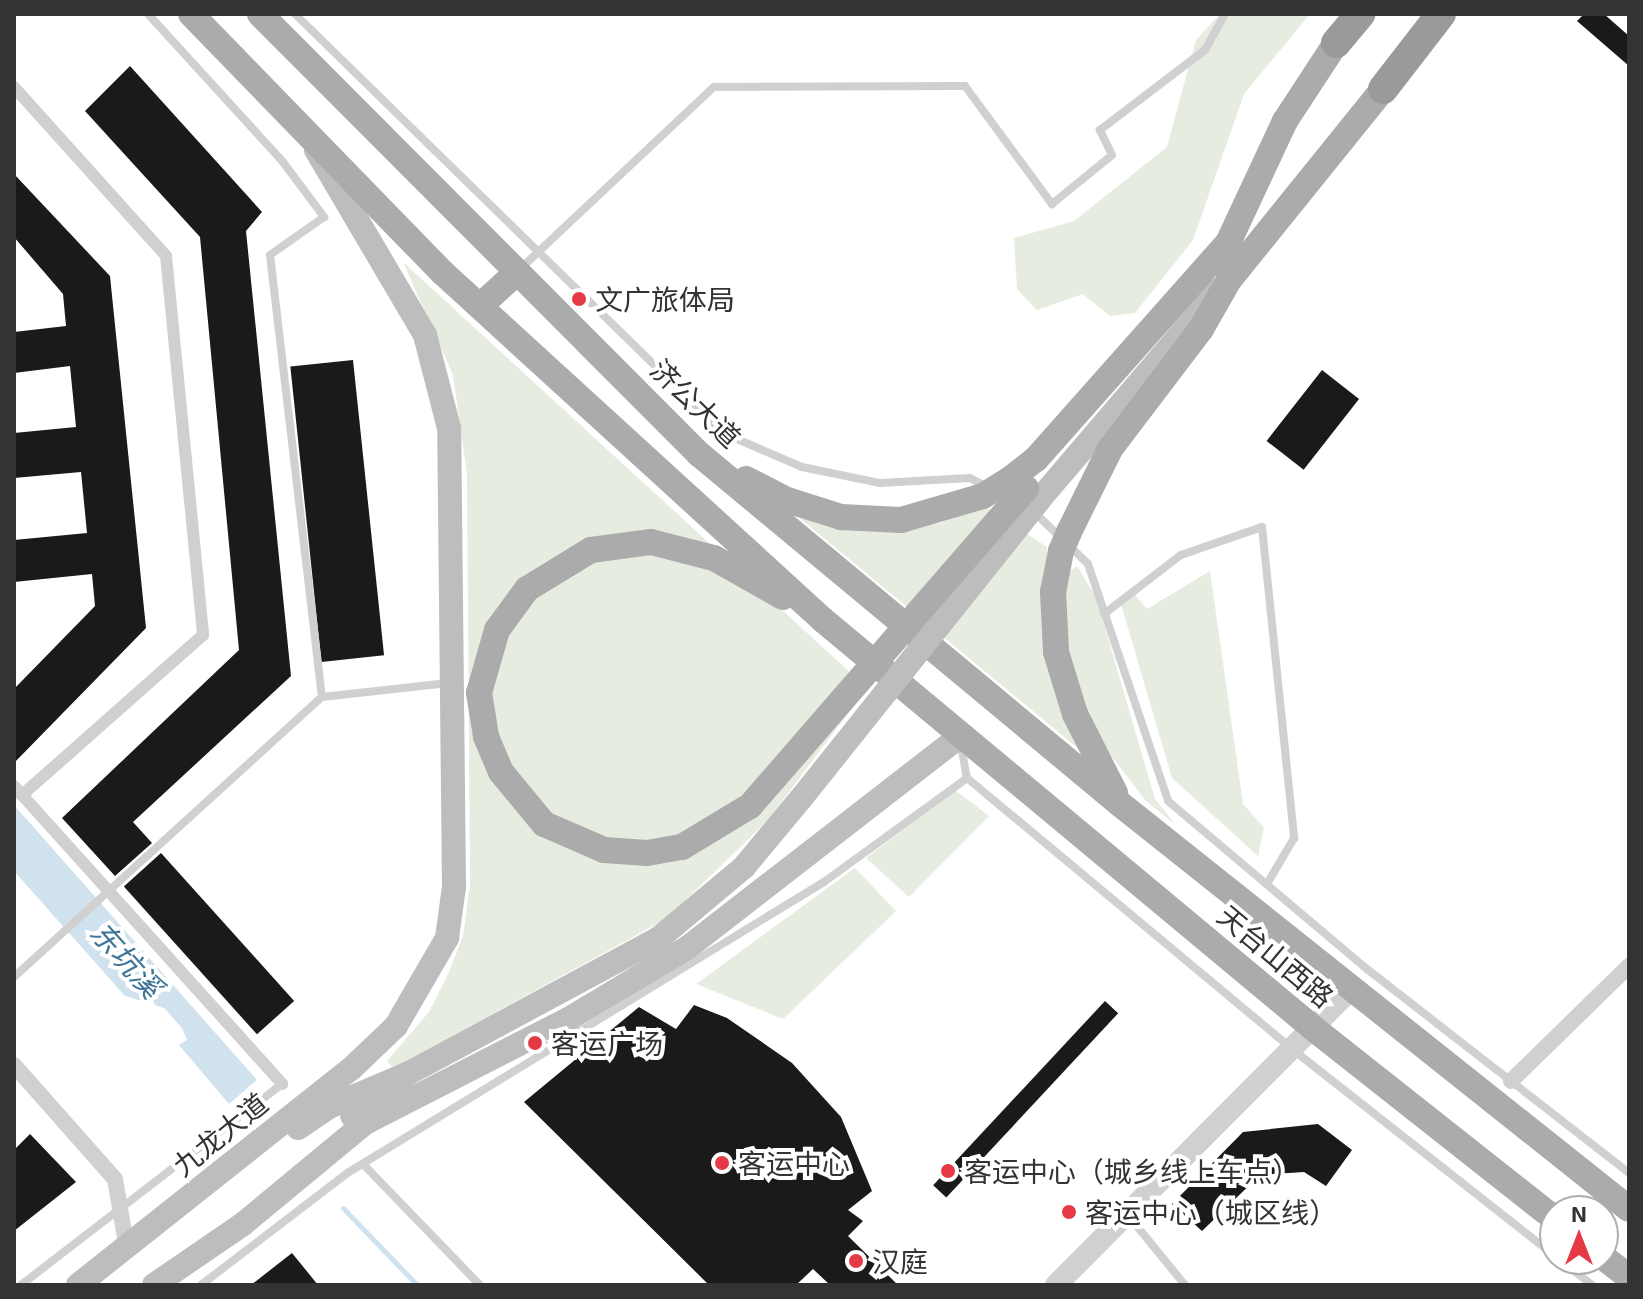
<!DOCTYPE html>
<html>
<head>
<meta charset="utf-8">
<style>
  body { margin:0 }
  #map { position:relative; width:1643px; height:1299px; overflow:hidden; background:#fff; font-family:"Exo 2","Noto Sans SC",sans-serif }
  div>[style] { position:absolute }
  .green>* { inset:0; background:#e6ecdf }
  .water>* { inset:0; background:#cfe2ee }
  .stream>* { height:5px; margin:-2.5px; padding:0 2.5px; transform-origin:2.5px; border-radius:2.5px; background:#cfe2ee }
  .building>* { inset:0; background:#1a1a1a; transform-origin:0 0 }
  .service>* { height:8px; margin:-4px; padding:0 4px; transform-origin:4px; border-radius:4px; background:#d0d0d0 }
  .pedestrian>* { height:12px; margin:-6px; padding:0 6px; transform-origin:6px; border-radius:6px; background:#d0d0d0 }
  .minor>* { height:16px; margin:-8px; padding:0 8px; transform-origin:8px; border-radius:8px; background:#d0d0d0 }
  .tertiary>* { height:22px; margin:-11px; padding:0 11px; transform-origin:11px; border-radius:11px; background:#d0d0d0 }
  .secondary>* { height:24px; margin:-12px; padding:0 12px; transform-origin:12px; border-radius:12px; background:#bdbdbd }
  .primary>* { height:26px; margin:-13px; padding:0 13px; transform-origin:13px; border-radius:13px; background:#ababab }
  .motorway>* { height:30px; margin:-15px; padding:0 15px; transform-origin:15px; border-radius:15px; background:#9a9a9a }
  .secondary-bridge>* { height:24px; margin:-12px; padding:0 12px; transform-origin:12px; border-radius:12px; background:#bdbdbd }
  .primary-bridge>* { height:26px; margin:-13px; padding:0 13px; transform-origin:13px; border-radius:13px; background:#ababab }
  .dots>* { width:22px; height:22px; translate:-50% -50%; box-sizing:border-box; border:4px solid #fff; border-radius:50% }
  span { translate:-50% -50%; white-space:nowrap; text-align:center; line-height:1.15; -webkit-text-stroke:8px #fff; paint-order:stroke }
  .poi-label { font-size:28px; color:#333 }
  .left { translate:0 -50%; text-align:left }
  .street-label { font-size:28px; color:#333 }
  .water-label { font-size:30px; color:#3f7597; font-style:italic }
  .frame { position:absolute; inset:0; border:16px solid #333; pointer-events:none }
  .north { position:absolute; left:1539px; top:1195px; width:80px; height:80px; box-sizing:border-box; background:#fff; border:2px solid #adadad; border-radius:50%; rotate:0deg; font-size:22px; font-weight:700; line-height:32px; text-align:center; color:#333 }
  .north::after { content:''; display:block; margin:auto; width:28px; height:36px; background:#e63946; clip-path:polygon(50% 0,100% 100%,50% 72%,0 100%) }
</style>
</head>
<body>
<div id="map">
  <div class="green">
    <div style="clip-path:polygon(1220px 14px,1310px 14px,1244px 94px,1193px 240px,1135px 313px,1110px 316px,1083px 294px,1037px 310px,1017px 289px,1014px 238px,1074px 221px,1167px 147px,1196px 40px)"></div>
    <div style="clip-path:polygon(403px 262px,867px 688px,768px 820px,666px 919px,393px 1068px,387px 1061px,429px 1012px,449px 972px,463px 936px,470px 885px,467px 474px,453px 375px)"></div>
    <div style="clip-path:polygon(985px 506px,1047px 547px,1044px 630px,1080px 750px,797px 516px,890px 529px,940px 523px)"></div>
    <div style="clip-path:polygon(1077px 566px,1096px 597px,1155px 799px,1176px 825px,1146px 801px,1102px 744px,1068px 669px,1060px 610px,1068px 573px)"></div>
    <div style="clip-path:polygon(1210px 571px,1243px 804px,1264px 828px,1258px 856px,1172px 778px,1121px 604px,1122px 595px,1132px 591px,1147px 609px)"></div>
    <div style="clip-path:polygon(955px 790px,989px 816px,909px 897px,866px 858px)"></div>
    <div style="clip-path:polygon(855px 868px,896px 911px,783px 1019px,696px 984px)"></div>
  </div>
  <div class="water">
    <div style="clip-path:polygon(14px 805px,257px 1080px,229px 1104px,179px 1045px,187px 1040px,182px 1028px,164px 1008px,125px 996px,14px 871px)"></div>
  </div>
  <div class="stream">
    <div style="left:343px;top:1208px;width:107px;rotate:46.1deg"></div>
  </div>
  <div class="building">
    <div style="clip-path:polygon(1584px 14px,1604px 14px,1629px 36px,1629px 66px,1577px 21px)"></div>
    <div style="clip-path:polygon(130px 66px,262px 212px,246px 231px,291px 676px,133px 822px,152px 843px,115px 876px,62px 818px,239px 650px,200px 237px,85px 111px)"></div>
    <div style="clip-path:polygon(14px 174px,110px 276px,146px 628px,14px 763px,14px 689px,95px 606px,92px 574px,14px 582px,14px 540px,87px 533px,81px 472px,14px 478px,14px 433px,76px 427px,70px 366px,14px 373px,14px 332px,66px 326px,63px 294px,14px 237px)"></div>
    <div style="left:353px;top:360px;width:297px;height:63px;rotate:84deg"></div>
    <div style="left:1322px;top:370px;width:47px;height:90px;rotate:38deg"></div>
    <div style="left:161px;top:853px;width:199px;height:50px;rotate:48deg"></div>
    <div style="left:1105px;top:1001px;width:18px;height:252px;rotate:43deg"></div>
    <div style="clip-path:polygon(694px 1005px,727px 1018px,792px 1063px,841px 1117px,872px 1191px,848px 1210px,863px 1221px,848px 1236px,898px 1285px,830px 1285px,813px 1269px,796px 1285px,709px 1285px,524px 1102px,639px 1007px,676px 1029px)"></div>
    <div style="clip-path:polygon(1318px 1124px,1352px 1150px,1326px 1186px,1304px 1172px,1260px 1175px,1202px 1231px,1172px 1204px,1243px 1132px)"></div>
    <div style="clip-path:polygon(30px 1134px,76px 1182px,14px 1231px,14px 1150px)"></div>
    <div style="clip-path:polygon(292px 1253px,318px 1285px,251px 1285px)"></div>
  </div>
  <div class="service">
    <div style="left:148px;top:14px;width:200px;rotate:47.6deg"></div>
    <div style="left:283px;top:162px;width:69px;rotate:53.3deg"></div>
    <div style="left:324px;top:217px;width:66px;rotate:144.9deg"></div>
    <div style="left:270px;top:255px;width:445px;rotate:83.3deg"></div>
    <div style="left:322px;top:697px;width:127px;rotate:-6.3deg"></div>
    <div style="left:295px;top:14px;width:601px;rotate:44.33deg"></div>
    <div style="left:725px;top:434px;width:84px;rotate:23.2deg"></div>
    <div style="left:802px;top:467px;width:80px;rotate:11.6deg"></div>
    <div style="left:880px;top:483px;width:90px;rotate:-3.2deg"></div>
    <div style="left:970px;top:478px;width:21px;rotate:28deg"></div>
    <div style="left:520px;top:269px;width:266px;rotate:-43.2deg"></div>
    <div style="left:714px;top:87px;width:251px;rotate:-0.2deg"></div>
    <div style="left:965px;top:86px;width:147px;rotate:53.6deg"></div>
    <div style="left:1052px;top:204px;width:77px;rotate:-39.2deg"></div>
    <div style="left:1112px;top:155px;width:28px;rotate:-116deg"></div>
    <div style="left:1100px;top:130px;width:132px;rotate:-37.3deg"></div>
    <div style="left:1205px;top:50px;width:41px;rotate:-60.9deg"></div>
    <div style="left:1033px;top:511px;width:76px;rotate:43.9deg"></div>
    <div style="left:1088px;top:564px;width:250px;rotate:71.3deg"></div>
    <div style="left:1168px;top:801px;width:260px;rotate:40.2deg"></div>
    <div style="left:1367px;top:969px;width:332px;rotate:37.9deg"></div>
    <div style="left:1104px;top:614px;width:97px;rotate:-37.5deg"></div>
    <div style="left:1181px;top:555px;width:86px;rotate:-19.1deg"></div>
    <div style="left:1262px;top:527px;width:313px;rotate:84.1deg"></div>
    <div style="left:1294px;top:838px;width:53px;rotate:120.4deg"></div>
    <div style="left:961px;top:745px;width:34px;rotate:80deg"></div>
    <div style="left:967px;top:778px;width:423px;rotate:39.8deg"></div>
    <div style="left:1292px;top:1049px;width:335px;rotate:38.2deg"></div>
    <div style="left:14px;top:977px;width:416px;rotate:-42.3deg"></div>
    <div style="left:363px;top:1164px;width:168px;rotate:46deg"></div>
    <div style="left:1127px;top:1214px;width:92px;rotate:50.8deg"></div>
    <div style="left:1559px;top:1259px;width:42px;rotate:38.2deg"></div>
    <div style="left:21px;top:1285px;width:329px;rotate:-37.6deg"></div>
    <div style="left:201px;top:1285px;width:186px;rotate:-37.4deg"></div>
    <div style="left:349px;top:1172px;width:557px;rotate:-31.41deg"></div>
    <div style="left:824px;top:882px;width:177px;rotate:-36deg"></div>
  </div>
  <div class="pedestrian">
    <div style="left:14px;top:87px;width:227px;rotate:48deg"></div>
    <div style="left:166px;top:256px;width:381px;rotate:84.4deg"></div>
    <div style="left:203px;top:635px;width:242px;rotate:138.5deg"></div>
    <div style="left:14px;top:786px;width:401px;rotate:48deg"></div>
  </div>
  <div class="minor">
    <div style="left:14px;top:1065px;width:152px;rotate:48.5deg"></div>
    <div style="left:115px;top:1179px;width:71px;rotate:80.3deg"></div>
    <div style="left:1511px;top:1081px;width:165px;rotate:-44.3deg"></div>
  </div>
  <div class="tertiary">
    <div style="left:1056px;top:1285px;width:418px;rotate:-45.1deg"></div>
  </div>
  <div class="secondary">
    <div style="left:1039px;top:500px;width:277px;rotate:-49.5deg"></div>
    <div style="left:407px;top:1074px;width:285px;rotate:-28.3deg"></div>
    <div style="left:658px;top:939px;width:112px;rotate:-39.9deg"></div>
    <div style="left:744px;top:867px;width:92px;rotate:-50.3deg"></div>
    <div style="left:298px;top:1128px;width:37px;rotate:-34deg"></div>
    <div style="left:329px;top:1107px;width:85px;rotate:-22.9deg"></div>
    <div style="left:407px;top:1074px;width:69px;rotate:142.6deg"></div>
    <div style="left:78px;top:1285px;width:350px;rotate:-38.4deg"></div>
    <div style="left:352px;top:1068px;width:61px;rotate:-43.7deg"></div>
    <div style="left:396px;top:1026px;width:102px;rotate:-59.9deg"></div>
    <div style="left:447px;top:938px;width:51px;rotate:-82.2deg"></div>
    <div style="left:454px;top:887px;width:459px;rotate:-90.6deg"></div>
    <div style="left:449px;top:428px;width:96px;rotate:-104.5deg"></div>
    <div style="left:425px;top:335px;width:215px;rotate:-120.5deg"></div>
    <div style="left:154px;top:1285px;width:108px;rotate:-34.4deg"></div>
    <div style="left:243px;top:1224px;width:158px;rotate:-39.6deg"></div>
    <div style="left:365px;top:1123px;width:230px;rotate:-27.1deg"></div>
    <div style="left:570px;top:1018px;width:136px;rotate:-30.9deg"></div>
    <div style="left:687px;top:948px;width:346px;rotate:-37.8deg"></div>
  </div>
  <div class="primary">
    <div style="left:191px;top:14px;width:361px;rotate:45.8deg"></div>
    <div style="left:443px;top:273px;width:515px;rotate:42.4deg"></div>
    <div style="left:823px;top:620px;width:638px;rotate:39.78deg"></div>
    <div style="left:1313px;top:1028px;width:308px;rotate:38.3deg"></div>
    <div style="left:260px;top:14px;width:622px;rotate:45.07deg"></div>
    <div style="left:699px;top:454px;width:547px;rotate:39.74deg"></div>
    <div style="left:1120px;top:804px;width:650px;rotate:38.51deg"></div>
    <div style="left:480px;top:306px;width:47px;rotate:-42.4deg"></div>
    <div style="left:746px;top:479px;width:46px;rotate:27.1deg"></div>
    <div style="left:787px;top:500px;width:57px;rotate:17.5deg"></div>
    <div style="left:841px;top:517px;width:60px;rotate:2.9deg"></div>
    <div style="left:901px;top:520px;width:85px;rotate:-16.3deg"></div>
    <div style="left:1009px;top:480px;width:34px;rotate:-38deg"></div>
    <div style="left:1036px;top:459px;width:289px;rotate:-48.4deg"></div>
    <div style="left:1228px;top:243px;width:135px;rotate:-65deg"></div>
    <div style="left:1285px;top:121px;width:93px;rotate:-56.8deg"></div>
    <div style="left:1069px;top:532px;width:93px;rotate:-63.7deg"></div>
    <div style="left:1110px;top:449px;width:151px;rotate:-52.8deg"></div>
    <div style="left:1201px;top:329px;width:56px;rotate:-60.3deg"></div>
    <div style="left:1229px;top:280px;width:245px;rotate:-51.1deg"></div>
    <div style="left:1061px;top:551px;width:42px;rotate:101deg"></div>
    <div style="left:1053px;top:592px;width:60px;rotate:87.1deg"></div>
    <div style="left:1056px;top:652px;width:65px;rotate:73deg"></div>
    <div style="left:1075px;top:714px;width:89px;rotate:63.1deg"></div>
    <div style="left:604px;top:850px;width:65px;rotate:-156.6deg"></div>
    <div style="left:544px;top:824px;width:67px;rotate:-129.6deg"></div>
    <div style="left:501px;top:772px;width:39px;rotate:-113deg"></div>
    <div style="left:486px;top:736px;width:44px;rotate:-99.2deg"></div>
    <div style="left:479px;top:693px;width:66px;rotate:-74.1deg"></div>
    <div style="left:497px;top:630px;width:51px;rotate:-53.8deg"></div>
    <div style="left:527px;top:589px;width:75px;rotate:-31.4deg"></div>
    <div style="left:591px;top:550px;width:61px;rotate:-7.6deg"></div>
    <div style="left:651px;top:542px;width:65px;rotate:14.3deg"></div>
    <div style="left:714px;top:558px;width:79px;rotate:29.5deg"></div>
    <div style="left:1603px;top:1257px;width:33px;rotate:38deg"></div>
  </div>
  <div class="motorway">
    <div style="left:1336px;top:43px;width:38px;rotate:-50deg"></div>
    <div style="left:1383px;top:89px;width:95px;rotate:-52.3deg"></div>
  </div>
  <div class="secondary-bridge">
    <div style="left:803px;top:796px;width:379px;rotate:-51.4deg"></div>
  </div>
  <div class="primary-bridge">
    <div style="left:983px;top:496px;width:31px;rotate:-32deg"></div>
    <div style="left:1061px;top:551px;width:21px;rotate:-67deg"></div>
    <div style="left:604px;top:850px;width:43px;rotate:4deg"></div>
    <div style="left:647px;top:853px;width:36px;rotate:-10deg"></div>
    <div style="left:682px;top:847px;width:79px;rotate:-31.1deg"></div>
    <div style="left:750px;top:806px;width:421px;rotate:-49deg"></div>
  </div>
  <div class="dots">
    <div style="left:579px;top:299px;background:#e63946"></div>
    <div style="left:535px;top:1043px;background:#e63946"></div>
    <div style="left:722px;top:1163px;background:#e63946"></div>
    <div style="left:948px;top:1171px;background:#e63946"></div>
    <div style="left:1069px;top:1212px;background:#e63946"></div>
    <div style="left:856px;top:1261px;background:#e63946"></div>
  </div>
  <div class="poi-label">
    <span class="left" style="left:595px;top:299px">文广旅体局</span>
    <span class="left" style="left:551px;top:1043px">客运广场</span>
    <span class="left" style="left:738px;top:1163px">客运中心</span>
    <span class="left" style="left:964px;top:1171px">客运中心（城乡线上车点）</span>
    <span class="left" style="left:1085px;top:1212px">客运中心（城区线）</span>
    <span class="left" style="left:872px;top:1261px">汉庭</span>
  </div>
  <div class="street-label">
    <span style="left:696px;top:403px;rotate:44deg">济公大道</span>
    <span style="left:1276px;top:956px;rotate:40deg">天台山西路</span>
    <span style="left:220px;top:1134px;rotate:-39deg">九龙大道</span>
  </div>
  <div class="water-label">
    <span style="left:127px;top:959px;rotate:48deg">东坑溪</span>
  </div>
  <div class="frame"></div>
  <div class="north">N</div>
</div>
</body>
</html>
